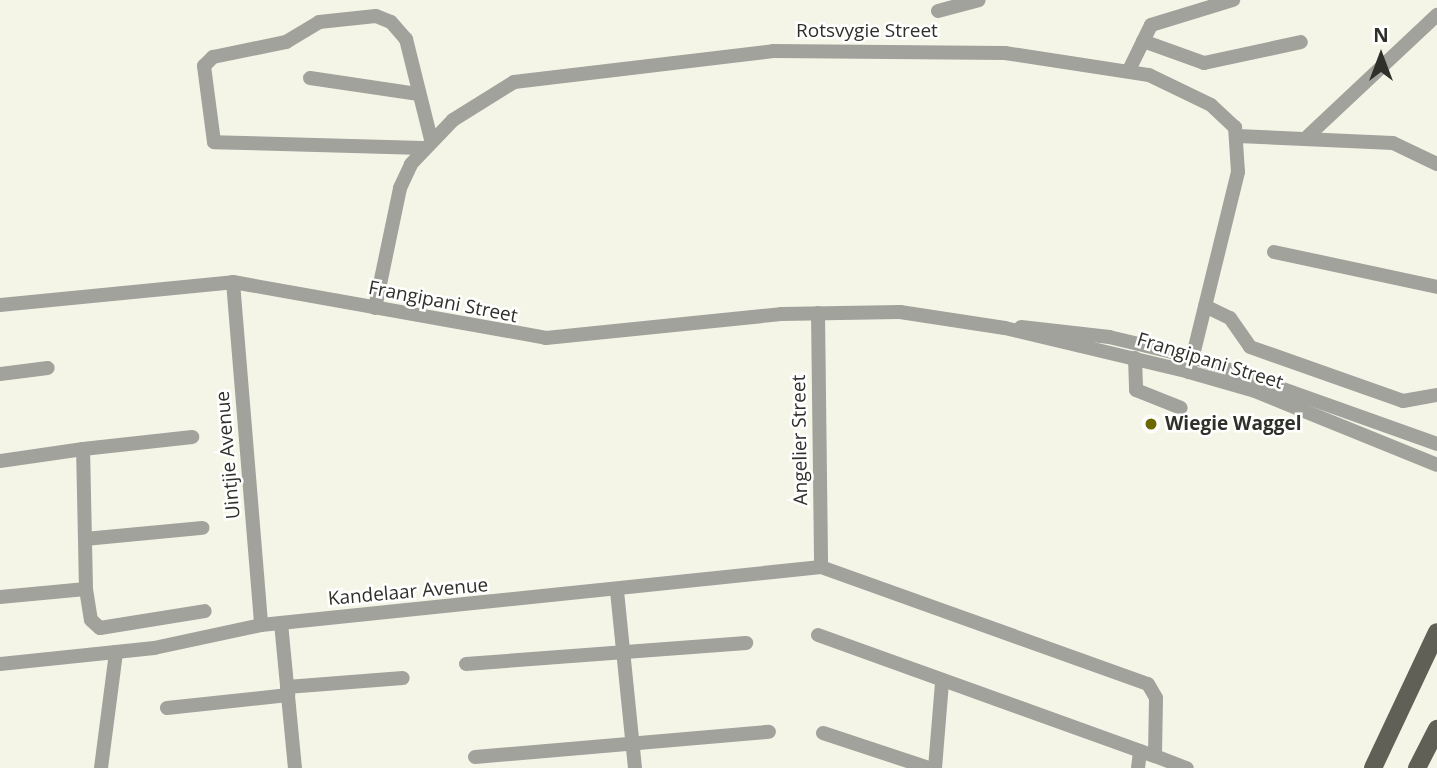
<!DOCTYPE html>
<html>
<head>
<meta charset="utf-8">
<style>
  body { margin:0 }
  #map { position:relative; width:1437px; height:768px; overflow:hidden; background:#f5f5e7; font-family:"Open Sans",sans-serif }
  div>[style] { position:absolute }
  .minor>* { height:14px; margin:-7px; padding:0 7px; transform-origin:7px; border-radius:7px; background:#a2a29c }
  .major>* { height:18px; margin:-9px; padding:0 9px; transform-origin:9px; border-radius:9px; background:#606056 }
  .dots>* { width:19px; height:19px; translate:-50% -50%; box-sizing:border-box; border:4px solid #fff; border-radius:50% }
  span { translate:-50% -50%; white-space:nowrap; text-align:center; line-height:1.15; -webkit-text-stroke:5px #fff; paint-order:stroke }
  .street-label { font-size:19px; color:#2f302a }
  .poi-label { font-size:19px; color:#2f302a; font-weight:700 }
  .left { translate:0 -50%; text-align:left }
  .north { position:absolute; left:1346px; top:21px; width:70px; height:70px; -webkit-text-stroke:5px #fff; paint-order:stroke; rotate:0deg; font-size:19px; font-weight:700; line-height:28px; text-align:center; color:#2f302a }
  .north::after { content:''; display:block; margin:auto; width:24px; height:32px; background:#2f302a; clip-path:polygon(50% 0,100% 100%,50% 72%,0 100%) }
</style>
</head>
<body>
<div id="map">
  <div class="minor">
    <div style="left:938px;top:11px;width:42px;rotate:-15deg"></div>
    <div style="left:1143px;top:41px;width:65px;rotate:19.8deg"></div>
    <div style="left:1204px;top:63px;width:99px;rotate:-12.2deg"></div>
    <div style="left:1129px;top:70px;width:50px;rotate:-63.9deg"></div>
    <div style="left:1151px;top:25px;width:86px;rotate:-17deg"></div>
    <div style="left:310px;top:78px;width:110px;rotate:8.4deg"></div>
    <div style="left:1238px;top:136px;width:155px;rotate:2.6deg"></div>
    <div style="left:1393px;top:143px;width:49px;rotate:25.5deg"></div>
    <div style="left:1308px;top:136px;width:177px;rotate:-43.2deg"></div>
    <div style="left:423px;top:148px;width:209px;rotate:-178.4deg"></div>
    <div style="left:214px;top:142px;width:77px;rotate:-97.5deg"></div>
    <div style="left:204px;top:66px;width:13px;rotate:-45deg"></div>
    <div style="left:213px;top:57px;width:75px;rotate:-11.6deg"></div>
    <div style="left:286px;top:42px;width:39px;rotate:-31deg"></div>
    <div style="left:319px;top:22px;width:57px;rotate:-6deg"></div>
    <div style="left:376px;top:16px;width:16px;rotate:22deg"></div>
    <div style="left:391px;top:22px;width:23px;rotate:49deg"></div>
    <div style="left:406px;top:39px;width:103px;rotate:76deg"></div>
    <div style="left:1274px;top:252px;width:167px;rotate:12.1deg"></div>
    <div style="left:233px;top:282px;width:344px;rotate:85.3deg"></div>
    <div style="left:0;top:305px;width:234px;rotate:-5.6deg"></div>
    <div style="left:233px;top:282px;width:318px;rotate:10.1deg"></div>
    <div style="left:546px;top:338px;width:236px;rotate:-5.8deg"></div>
    <div style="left:781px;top:314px;width:119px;rotate:-1deg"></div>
    <div style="left:900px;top:312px;width:106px;rotate:8.7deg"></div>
    <div style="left:1005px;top:328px;width:189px;rotate:13.4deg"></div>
    <div style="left:1189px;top:372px;width:69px;rotate:16.1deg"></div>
    <div style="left:1255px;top:391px;width:196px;rotate:22.1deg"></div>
    <div style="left:1205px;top:306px;width:28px;rotate:26deg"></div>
    <div style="left:1230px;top:318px;width:35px;rotate:55deg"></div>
    <div style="left:1250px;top:347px;width:162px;rotate:19.4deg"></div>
    <div style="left:1403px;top:401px;width:35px;rotate:-10deg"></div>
    <div style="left:375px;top:308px;width:123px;rotate:-78.2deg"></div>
    <div style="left:400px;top:188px;width:26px;rotate:-65deg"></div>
    <div style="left:411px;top:164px;width:61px;rotate:-46.3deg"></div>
    <div style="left:453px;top:120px;width:72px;rotate:-31.9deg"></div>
    <div style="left:514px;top:82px;width:261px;rotate:-6.8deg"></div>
    <div style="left:773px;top:51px;width:232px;rotate:0.5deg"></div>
    <div style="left:1005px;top:53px;width:146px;rotate:8.7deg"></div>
    <div style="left:1149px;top:75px;width:69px;rotate:25.8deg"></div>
    <div style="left:1211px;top:105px;width:33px;rotate:43deg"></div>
    <div style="left:1235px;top:127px;width:45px;rotate:86.2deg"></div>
    <div style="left:1238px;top:172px;width:206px;rotate:103.8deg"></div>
    <div style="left:818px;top:313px;width:254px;rotate:89.3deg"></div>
    <div style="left:1021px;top:327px;width:89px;rotate:6.5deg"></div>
    <div style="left:1109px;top:337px;width:86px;rotate:13.4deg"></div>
    <div style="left:1193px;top:357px;width:259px;rotate:19.6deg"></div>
    <div style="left:1135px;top:358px;width:32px;rotate:88deg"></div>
    <div style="left:1136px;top:390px;width:48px;rotate:21.8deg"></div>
    <div style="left:0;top:374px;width:48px;rotate:-7.1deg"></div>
    <div style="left:0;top:461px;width:84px;rotate:-8.2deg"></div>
    <div style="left:85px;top:539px;width:118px;rotate:-5.4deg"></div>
    <div style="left:86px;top:589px;width:140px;rotate:-91.2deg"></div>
    <div style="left:83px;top:449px;width:110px;rotate:-6.3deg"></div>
    <div style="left:617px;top:591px;width:178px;rotate:84.2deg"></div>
    <div style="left:0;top:597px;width:86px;rotate:-5.3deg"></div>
    <div style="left:86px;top:589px;width:31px;rotate:81deg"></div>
    <div style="left:91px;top:620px;width:12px;rotate:42deg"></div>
    <div style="left:100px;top:628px;width:106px;rotate:-9.2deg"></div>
    <div style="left:281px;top:623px;width:146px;rotate:84.5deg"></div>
    <div style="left:818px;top:635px;width:358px;rotate:19.8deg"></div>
    <div style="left:0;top:664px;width:155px;rotate:-5.9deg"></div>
    <div style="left:154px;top:648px;width:109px;rotate:-12.1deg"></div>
    <div style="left:261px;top:625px;width:563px;rotate:-5.91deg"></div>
    <div style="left:821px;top:567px;width:347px;rotate:19.7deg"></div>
    <div style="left:1148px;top:684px;width:16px;rotate:60deg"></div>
    <div style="left:1156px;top:698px;width:58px;rotate:91deg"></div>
    <div style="left:1155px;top:756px;width:34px;rotate:21deg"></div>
    <div style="left:466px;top:664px;width:281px;rotate:-4.3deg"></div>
    <div style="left:287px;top:687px;width:116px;rotate:-4.4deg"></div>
    <div style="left:167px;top:708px;width:122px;rotate:-6.1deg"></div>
    <div style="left:823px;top:733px;width:112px;rotate:18.3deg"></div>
    <div style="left:475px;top:757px;width:295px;rotate:-4.9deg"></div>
    <div style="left:101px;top:768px;width:117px;rotate:-82.6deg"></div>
    <div style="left:935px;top:768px;width:86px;rotate:-85.3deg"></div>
    <div style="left:1138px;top:768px;width:17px;rotate:-83deg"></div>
  </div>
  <div class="major">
    <div style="left:1373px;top:768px;width:150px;rotate:-64.8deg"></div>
    <div style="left:1417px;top:768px;width:44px;rotate:-62.9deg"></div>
  </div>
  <div class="dots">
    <div style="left:1151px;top:424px;background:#6b6800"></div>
  </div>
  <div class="street-label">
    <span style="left:867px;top:31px">Rotsvygie Street</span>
    <span style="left:443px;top:302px;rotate:11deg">Frangipani Street</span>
    <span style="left:1210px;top:361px;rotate:17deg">Frangipani Street</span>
    <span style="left:800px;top:440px;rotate:-91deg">Angelier Street</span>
    <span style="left:228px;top:455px;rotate:-95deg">Uintjie Avenue</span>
    <span style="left:408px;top:592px;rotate:-5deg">Kandelaar Avenue</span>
  </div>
  <div class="poi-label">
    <span class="left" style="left:1165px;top:424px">Wiegie Waggel</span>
  </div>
  <div class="north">N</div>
</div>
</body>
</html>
